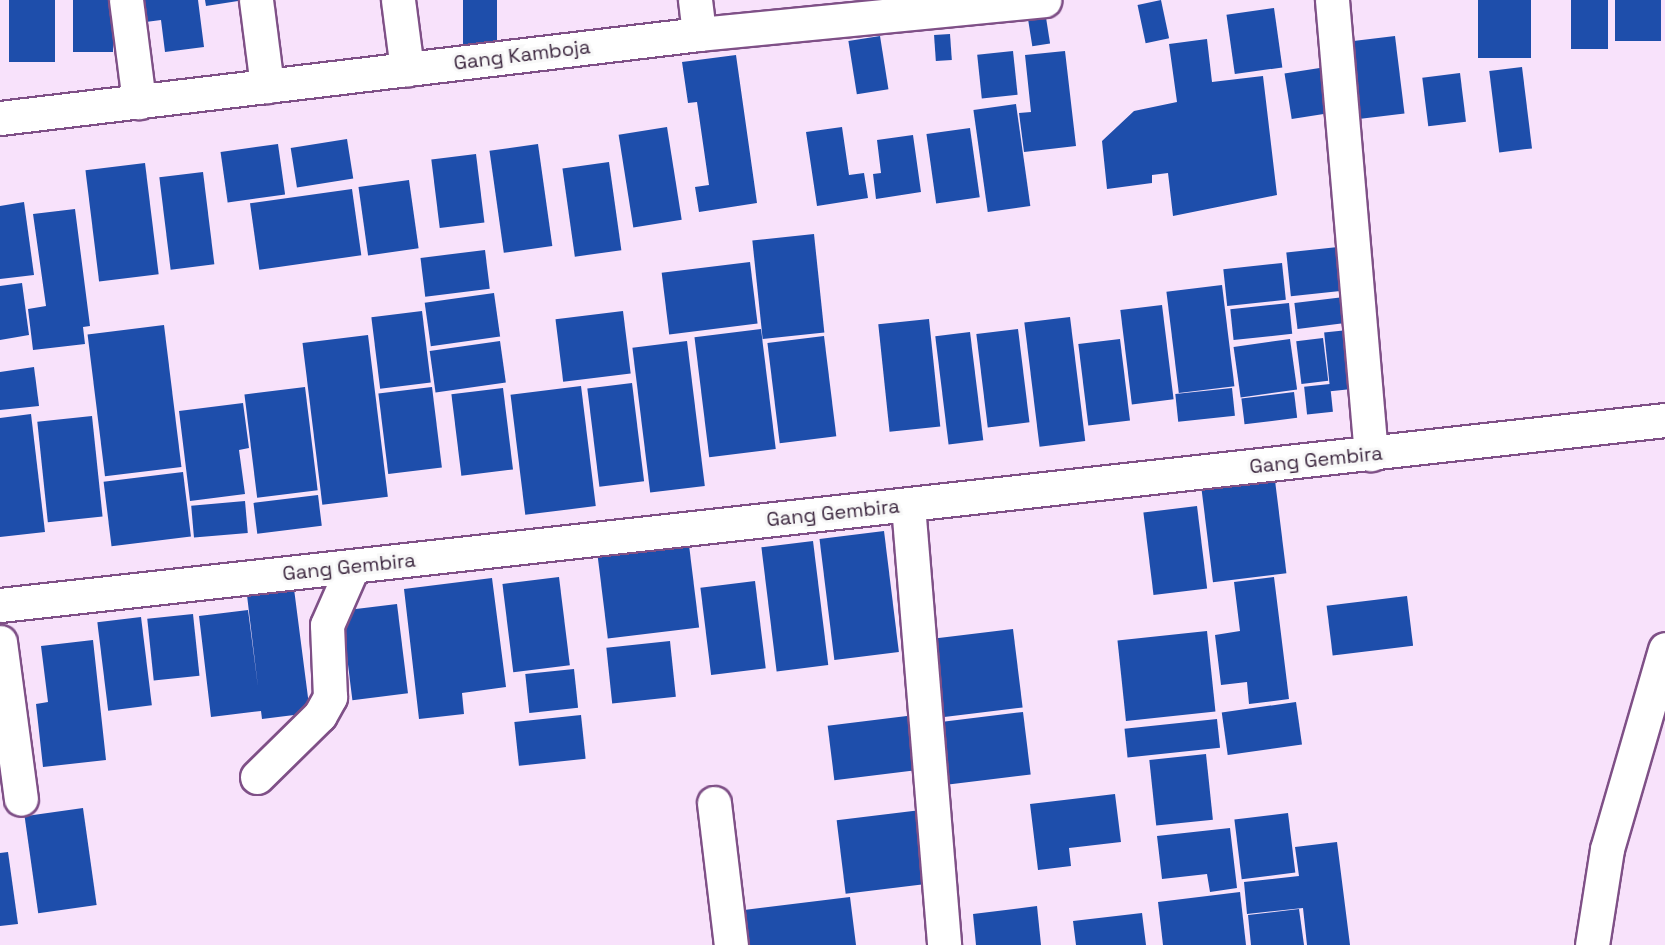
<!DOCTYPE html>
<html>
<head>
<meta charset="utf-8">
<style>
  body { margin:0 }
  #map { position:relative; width:1665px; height:945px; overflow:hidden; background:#f8e2fb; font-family:"Space Grotesk",sans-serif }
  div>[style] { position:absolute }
  .building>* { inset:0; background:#1e4eab; transform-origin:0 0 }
  .roads { filter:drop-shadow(2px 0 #7f5087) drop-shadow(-2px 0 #7f5087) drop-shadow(0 2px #7f5087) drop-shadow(0 -2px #7f5087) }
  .minor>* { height:33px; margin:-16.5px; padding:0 16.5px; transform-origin:16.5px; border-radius:16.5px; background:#fff }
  span { translate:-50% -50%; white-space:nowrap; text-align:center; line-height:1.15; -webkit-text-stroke:6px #f8f8f8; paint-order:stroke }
  .street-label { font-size:20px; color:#3d2840 }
</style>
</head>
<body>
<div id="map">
  <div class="building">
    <div style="left:9px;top:0;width:46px;height:62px"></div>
    <div style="left:73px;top:0;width:40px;height:52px"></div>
    <div style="clip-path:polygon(134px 0,198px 0,204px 47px,165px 52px,161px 20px,138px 23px)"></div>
    <div style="clip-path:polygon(205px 0,238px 0,238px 1px,206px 6px)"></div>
    <div style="left:463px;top:0;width:34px;height:48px"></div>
    <div style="left:1161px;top:0;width:39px;height:24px;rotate:78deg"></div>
    <div style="left:1478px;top:0;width:53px;height:58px"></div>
    <div style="left:1571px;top:0;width:37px;height:49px"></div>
    <div style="left:1615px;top:0;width:46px;height:41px"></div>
    <div style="left:1044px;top:5px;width:39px;height:18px;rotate:81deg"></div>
    <div style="left:1274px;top:8px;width:60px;height:48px;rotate:82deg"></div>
    <div style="left:950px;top:34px;width:26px;height:16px;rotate:86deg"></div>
    <div style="left:880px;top:36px;width:54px;height:32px;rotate:81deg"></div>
    <div style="left:1395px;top:36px;width:78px;height:44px;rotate:83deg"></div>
    <div style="clip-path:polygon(1207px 39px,1212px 82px,1263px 76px,1277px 195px,1173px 216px,1168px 173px,1152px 175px,1152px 183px,1107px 189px,1102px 141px,1134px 111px,1177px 102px,1169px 44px)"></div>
    <div style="left:1013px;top:51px;width:44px;height:36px;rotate:84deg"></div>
    <div style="clip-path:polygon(1065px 51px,1076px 146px,1024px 152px,1019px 113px,1031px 112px,1025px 55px)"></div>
    <div style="clip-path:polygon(736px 55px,757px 203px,699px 212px,695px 187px,709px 185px,697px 102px,688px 103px,682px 62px)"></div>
    <div style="left:1326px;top:67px;width:46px;height:42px;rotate:81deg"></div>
    <div style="left:1522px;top:67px;width:82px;height:33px;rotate:83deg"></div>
    <div style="left:1460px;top:73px;width:49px;height:38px;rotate:83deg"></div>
    <div style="left:1016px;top:104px;width:103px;height:43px;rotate:82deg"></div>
    <div style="left:667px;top:127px;width:94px;height:49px;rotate:81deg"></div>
    <div style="clip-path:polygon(842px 127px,849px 175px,864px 173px,868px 198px,817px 206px,806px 132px)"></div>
    <div style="left:970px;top:128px;width:70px;height:44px;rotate:82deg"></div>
    <div style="clip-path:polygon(913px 135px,921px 192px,876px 199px,873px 174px,881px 173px,877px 140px)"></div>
    <div style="left:347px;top:139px;width:40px;height:57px;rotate:81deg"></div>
    <div style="left:278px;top:144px;width:51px;height:58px;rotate:82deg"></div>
    <div style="left:538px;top:144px;width:103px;height:49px;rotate:82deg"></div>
    <div style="left:476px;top:154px;width:69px;height:45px;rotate:83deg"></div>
    <div style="left:609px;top:162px;width:89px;height:47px;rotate:82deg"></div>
    <div style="left:145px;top:163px;width:112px;height:60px;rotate:83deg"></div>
    <div style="left:203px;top:172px;width:93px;height:44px;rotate:83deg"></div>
    <div style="left:409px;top:180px;width:69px;height:51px;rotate:82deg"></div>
    <div style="left:352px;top:189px;width:67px;height:103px;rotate:82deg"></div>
    <div style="clip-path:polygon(24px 202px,34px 275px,0 279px,0 206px)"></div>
    <div style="clip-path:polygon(75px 209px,90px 326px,83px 327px,85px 344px,33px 350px,28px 309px,46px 306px,33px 214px)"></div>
    <div style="left:814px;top:234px;width:99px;height:62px;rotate:84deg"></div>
    <div style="left:1338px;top:247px;width:44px;height:52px;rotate:84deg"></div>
    <div style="left:485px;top:250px;width:39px;height:65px;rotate:83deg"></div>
    <div style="left:750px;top:262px;width:62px;height:89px;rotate:83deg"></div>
    <div style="left:1282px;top:263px;width:37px;height:59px;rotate:84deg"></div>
    <div style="clip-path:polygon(22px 283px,29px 335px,0 340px,0 286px)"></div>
    <div style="left:1222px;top:285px;width:102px;height:56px;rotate:83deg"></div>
    <div style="left:494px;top:293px;width:44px;height:70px;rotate:82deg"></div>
    <div style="left:1344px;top:297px;width:26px;height:50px;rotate:83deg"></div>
    <div style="left:1289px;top:303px;width:31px;height:59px;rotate:84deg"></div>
    <div style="left:1162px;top:305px;width:95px;height:42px;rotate:83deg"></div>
    <div style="left:422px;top:311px;width:72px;height:51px;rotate:83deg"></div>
    <div style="left:623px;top:311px;width:63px;height:68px;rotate:83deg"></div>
    <div style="left:1070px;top:317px;width:125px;height:46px;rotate:83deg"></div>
    <div style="left:929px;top:319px;width:108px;height:51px;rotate:84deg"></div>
    <div style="left:164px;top:325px;width:143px;height:77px;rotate:83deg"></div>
    <div style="left:761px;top:329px;width:121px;height:67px;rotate:83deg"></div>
    <div style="left:1018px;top:329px;width:94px;height:42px;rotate:83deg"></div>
    <div style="left:1348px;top:330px;width:59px;height:24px;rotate:84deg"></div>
    <div style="left:970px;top:332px;width:109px;height:35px;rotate:83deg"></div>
    <div style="left:368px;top:335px;width:163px;height:66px;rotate:83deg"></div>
    <div style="left:824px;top:336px;width:101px;height:57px;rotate:83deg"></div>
    <div style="left:1323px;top:338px;width:43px;height:27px;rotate:83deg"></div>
    <div style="left:1120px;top:339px;width:82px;height:42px;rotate:83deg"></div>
    <div style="left:1290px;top:339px;width:51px;height:57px;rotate:82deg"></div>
    <div style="left:500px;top:341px;width:42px;height:71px;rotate:82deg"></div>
    <div style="left:687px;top:341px;width:146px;height:55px;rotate:83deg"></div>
    <div style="clip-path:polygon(34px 367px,39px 406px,0 410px,0 372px)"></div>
    <div style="left:632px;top:383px;width:99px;height:45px;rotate:83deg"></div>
    <div style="left:1330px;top:384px;width:28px;height:26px;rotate:84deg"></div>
    <div style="left:581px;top:386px;width:121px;height:71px;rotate:83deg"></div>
    <div style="left:305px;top:387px;width:104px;height:61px;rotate:83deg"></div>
    <div style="left:432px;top:387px;width:81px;height:54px;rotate:83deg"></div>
    <div style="left:503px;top:388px;width:82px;height:52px;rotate:83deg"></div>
    <div style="left:1232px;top:388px;width:28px;height:57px;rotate:84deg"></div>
    <div style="left:1294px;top:392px;width:26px;height:53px;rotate:83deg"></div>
    <div style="clip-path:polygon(243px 403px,249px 448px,239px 450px,245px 494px,190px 501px,179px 411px)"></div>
    <div style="clip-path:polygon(31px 414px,45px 532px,0 537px,0 418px)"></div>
    <div style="left:92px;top:416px;width:101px;height:55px;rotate:84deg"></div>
    <div style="left:183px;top:472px;width:65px;height:80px;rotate:83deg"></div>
    <div style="left:1274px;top:472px;width:102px;height:74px;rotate:83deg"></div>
    <div style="left:318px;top:495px;width:31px;height:65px;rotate:83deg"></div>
    <div style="left:245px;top:501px;width:32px;height:54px;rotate:85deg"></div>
    <div style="left:1197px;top:506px;width:83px;height:54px;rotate:83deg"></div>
    <div style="left:884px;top:531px;width:122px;height:65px;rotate:83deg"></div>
    <div style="left:813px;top:541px;width:125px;height:52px;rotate:83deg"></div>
    <div style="left:689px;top:545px;width:83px;height:92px;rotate:83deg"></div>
    <div style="left:559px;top:577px;width:89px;height:57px;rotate:83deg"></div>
    <div style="clip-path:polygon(1274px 577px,1289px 699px,1249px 704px,1247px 682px,1221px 685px,1215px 635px,1240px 631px,1234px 582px)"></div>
    <div style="clip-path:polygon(492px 578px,506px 687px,462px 693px,464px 714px,419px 719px,404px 589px)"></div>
    <div style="clip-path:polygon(293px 581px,310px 713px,262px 719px,261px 711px,211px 717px,199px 616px,248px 610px,258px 687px,246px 587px)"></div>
    <div style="left:755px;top:581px;width:88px;height:55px;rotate:83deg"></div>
    <div style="left:1407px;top:596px;width:50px;height:81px;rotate:83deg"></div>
    <div style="left:397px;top:604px;width:90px;height:56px;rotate:83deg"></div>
    <div style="left:193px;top:614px;width:62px;height:46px;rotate:84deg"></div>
    <div style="left:141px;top:617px;width:89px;height:44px;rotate:83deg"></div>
    <div style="left:1013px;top:629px;width:79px;height:81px;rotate:83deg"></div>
    <div style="left:1207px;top:631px;width:81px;height:90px;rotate:84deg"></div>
    <div style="clip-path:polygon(93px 640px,106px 760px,43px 767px,36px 704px,48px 702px,41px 646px)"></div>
    <div style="left:670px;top:641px;width:56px;height:64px;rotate:84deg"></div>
    <div style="left:574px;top:669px;width:39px;height:49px;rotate:84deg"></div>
    <div style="left:1296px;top:702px;width:43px;height:75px;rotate:82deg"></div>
    <div style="left:1023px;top:712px;width:63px;height:91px;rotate:83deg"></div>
    <div style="left:581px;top:715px;width:44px;height:67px;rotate:84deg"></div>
    <div style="left:915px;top:715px;width:55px;height:88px;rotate:83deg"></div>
    <div style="left:1217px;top:719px;width:29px;height:93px;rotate:84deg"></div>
    <div style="left:1206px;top:754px;width:66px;height:57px;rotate:84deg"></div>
    <div style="clip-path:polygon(1115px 794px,1121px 842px,1069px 848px,1071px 866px,1038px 870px,1030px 804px)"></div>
    <div style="left:83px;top:808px;width:98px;height:59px;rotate:82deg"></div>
    <div style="left:921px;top:810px;width:74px;height:85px;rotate:83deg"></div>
    <div style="left:1288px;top:813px;width:60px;height:54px;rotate:83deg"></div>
    <div style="clip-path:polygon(1230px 828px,1237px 888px,1210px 892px,1207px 874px,1162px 879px,1157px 836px)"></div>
    <div style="clip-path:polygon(1337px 842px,1350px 945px,1307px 945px,1303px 908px,1247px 914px,1244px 882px,1299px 876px,1295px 847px)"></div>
    <div style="clip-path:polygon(8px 852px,18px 924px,0 926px,0 853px)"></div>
    <div style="clip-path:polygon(1240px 892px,1246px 945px,1163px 945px,1158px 902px)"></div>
    <div style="clip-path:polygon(850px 897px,856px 945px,740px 945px,736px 911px)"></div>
    <div style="clip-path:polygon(1037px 906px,1041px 945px,976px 945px,973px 914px)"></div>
    <div style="clip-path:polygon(1299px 909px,1304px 945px,1251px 945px,1248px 915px)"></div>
    <div style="clip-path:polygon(1142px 913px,1146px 945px,1076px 945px,1073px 921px)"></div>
  </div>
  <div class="roads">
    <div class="minor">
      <div style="left:126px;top:0;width:103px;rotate:82.7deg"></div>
      <div style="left:256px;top:0;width:87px;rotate:82.7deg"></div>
      <div style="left:398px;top:0;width:70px;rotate:82.6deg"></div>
      <div style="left:695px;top:0;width:34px;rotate:83deg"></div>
      <div style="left:1332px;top:0;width:456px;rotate:85.1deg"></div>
      <div style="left:0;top:118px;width:704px;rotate:-6.85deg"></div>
      <div style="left:699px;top:34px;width:347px;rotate:-5.6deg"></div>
      <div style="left:908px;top:505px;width:441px;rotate:85.3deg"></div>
      <div style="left:0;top:605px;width:1675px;rotate:-6.34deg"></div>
      <div style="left:0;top:642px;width:158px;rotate:82.4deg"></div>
      <div style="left:257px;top:777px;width:88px;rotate:-44.5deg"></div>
      <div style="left:320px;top:715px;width:21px;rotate:-61deg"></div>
      <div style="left:330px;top:697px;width:72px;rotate:-92.4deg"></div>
      <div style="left:327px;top:625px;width:64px;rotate:-66.2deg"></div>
      <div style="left:714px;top:803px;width:143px;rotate:83.2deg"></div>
      <div style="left:1592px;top:945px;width:97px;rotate:-81.1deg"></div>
      <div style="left:1607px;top:849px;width:208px;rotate:-73.8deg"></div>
    </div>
  </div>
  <div class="street-label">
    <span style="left:522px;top:55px;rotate:-7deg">Gang Kamboja</span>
    <span style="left:1316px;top:460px;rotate:-6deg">Gang Gembira</span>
    <span style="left:833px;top:513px;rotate:-6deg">Gang Gembira</span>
    <span style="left:349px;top:567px;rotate:-6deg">Gang Gembira</span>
  </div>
</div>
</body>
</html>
